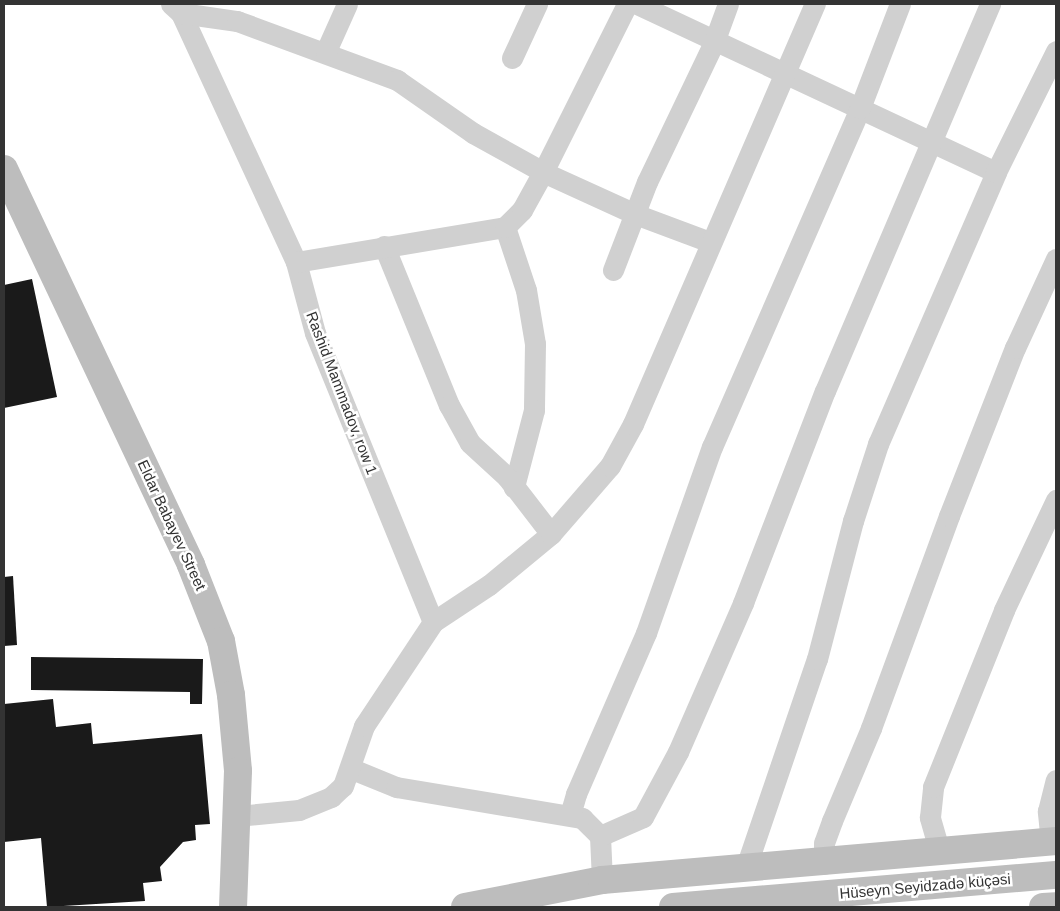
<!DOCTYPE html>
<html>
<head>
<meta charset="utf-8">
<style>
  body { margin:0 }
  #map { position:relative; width:1060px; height:911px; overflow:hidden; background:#fff; font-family:Helvetica,sans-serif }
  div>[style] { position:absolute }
  .building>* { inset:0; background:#1a1a1a }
  .street>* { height:21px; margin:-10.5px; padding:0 10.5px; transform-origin:10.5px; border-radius:10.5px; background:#d0d0d0 }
  .secondary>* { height:28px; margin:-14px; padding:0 14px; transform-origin:14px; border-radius:14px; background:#bdbdbd }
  span { translate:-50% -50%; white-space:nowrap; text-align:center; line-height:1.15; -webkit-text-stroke:5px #fff; paint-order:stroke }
  .street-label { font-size:15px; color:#333 }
  .frame { position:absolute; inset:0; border:5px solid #333; pointer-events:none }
</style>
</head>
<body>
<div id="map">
  <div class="building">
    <div style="clip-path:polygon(32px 279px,57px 397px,4px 408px,4px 285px)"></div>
    <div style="clip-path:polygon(13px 576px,17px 645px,4px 646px,4px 577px)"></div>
    <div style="clip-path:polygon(31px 657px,203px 659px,202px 704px,190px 704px,190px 692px,31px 690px)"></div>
    <div style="clip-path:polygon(53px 699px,56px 727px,91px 723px,93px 744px,202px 734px,210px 824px,195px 825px,196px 840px,183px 842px,160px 867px,162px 881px,143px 883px,145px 901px,47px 907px,41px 838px,4px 842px,4px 704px)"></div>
  </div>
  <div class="street">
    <div style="left:171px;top:4px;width:13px;rotate:42deg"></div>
    <div style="left:181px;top:13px;width:274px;rotate:65.2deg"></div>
    <div style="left:296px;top:262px;width:73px;rotate:75deg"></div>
    <div style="left:315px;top:333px;width:312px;rotate:67.8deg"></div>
    <div style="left:637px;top:4px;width:396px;rotate:25.1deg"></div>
    <div style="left:181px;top:13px;width:57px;rotate:8.1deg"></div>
    <div style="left:237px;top:21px;width:171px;rotate:20.2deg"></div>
    <div style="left:397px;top:80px;width:93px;rotate:34.9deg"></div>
    <div style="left:473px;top:133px;width:80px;rotate:29.1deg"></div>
    <div style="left:543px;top:172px;width:101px;rotate:24.5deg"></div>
    <div style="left:635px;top:214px;width:80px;rotate:20.5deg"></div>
    <div style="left:326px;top:51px;width:51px;rotate:-65.9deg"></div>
    <div style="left:512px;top:58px;width:60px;rotate:-65.2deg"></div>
    <div style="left:505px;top:227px;width:66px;rotate:71.6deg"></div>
    <div style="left:526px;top:290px;width:55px;rotate:80.5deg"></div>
    <div style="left:535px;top:344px;width:66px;rotate:90.9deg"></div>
    <div style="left:534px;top:410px;width:80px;rotate:104.6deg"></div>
    <div style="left:384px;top:246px;width:172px;rotate:67.8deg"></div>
    <div style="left:449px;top:405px;width:43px;rotate:61.1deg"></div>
    <div style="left:470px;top:443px;width:50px;rotate:42.6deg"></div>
    <div style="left:507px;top:477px;width:72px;rotate:52.3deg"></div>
    <div style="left:296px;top:262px;width:212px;rotate:-9.5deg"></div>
    <div style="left:505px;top:227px;width:24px;rotate:-45deg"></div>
    <div style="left:522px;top:210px;width:43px;rotate:-61.1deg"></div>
    <div style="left:543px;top:172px;width:188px;rotate:-63.4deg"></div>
    <div style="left:613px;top:270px;width:94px;rotate:-68.9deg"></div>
    <div style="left:647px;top:182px;width:155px;rotate:-64.4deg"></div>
    <div style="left:714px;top:42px;width:40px;rotate:-69.8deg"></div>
    <div style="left:352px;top:769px;width:48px;rotate:22.2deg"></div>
    <div style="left:396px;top:787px;width:189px;rotate:9.5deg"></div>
    <div style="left:582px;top:818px;width:25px;rotate:45deg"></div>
    <div style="left:600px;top:836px;width:44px;rotate:87.4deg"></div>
    <div style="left:570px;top:815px;width:22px;rotate:-74deg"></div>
    <div style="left:576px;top:794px;width:176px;rotate:-66.5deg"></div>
    <div style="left:646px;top:633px;width:197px;rotate:-70.5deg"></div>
    <div style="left:712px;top:447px;width:370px;rotate:-66.4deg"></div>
    <div style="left:860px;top:108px;width:111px;rotate:-69deg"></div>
    <div style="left:237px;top:816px;width:62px;rotate:-5.5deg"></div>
    <div style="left:299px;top:810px;width:35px;rotate:-22deg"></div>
    <div style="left:331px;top:797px;width:16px;rotate:-43deg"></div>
    <div style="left:343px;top:786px;width:64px;rotate:-70.7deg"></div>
    <div style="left:364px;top:726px;width:125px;rotate:-56.4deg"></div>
    <div style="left:433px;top:622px;width:67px;rotate:-33.5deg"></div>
    <div style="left:489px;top:585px;width:80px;rotate:-39.4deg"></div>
    <div style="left:551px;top:534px;width:90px;rotate:-49.1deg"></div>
    <div style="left:610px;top:466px;width:48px;rotate:-61.3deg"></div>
    <div style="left:633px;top:424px;width:458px;rotate:-66.6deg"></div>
    <div style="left:600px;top:836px;width:47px;rotate:-23.8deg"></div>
    <div style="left:643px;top:817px;width:74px;rotate:-61.7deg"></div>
    <div style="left:678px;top:752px;width:163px;rotate:-66.4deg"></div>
    <div style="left:743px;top:603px;width:227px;rotate:-68.9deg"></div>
    <div style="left:825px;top:391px;width:421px;rotate:-66.9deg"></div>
    <div style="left:1051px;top:842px;width:31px;rotate:-96deg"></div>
    <div style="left:1048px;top:811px;width:32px;rotate:-76deg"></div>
    <div style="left:940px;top:853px;width:37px;rotate:-106deg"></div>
    <div style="left:930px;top:817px;width:30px;rotate:-84deg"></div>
    <div style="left:933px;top:787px;width:191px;rotate:-68.1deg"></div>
    <div style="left:1004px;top:610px;width:122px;rotate:-64.7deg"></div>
    <div style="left:824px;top:864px;width:21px;rotate:-90deg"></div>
    <div style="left:824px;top:843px;width:23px;rotate:-70deg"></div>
    <div style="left:832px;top:821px;width:101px;rotate:-67.2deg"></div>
    <div style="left:871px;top:728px;width:226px;rotate:-69.8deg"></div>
    <div style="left:949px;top:516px;width:180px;rotate:-68.6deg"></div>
    <div style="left:1015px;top:348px;width:98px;rotate:-65.3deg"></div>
    <div style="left:745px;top:870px;width:223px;rotate:-71.2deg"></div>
    <div style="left:817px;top:659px;width:143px;rotate:-75.4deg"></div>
    <div style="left:853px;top:521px;width:81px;rotate:-72deg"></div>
    <div style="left:878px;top:444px;width:296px;rotate:-66.5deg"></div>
    <div style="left:996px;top:172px;width:135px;rotate:-63.6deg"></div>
  </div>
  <div class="secondary">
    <div style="left:4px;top:169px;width:438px;rotate:64.7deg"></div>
    <div style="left:191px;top:565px;width:82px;rotate:68.5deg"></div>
    <div style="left:221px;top:641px;width:55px;rotate:79.5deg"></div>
    <div style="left:231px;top:695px;width:76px;rotate:84.7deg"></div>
    <div style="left:238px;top:771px;width:136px;rotate:92.1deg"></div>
    <div style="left:465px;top:907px;width:140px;rotate:-11.1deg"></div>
    <div style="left:602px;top:880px;width:456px;rotate:-4.9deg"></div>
    <div style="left:673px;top:907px;width:384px;rotate:-4.8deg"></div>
    <div style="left:1043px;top:907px;width:13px;rotate:-4deg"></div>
  </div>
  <div class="street-label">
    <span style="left:342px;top:393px;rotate:69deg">Rashid Mammadov, row 1</span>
    <span style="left:172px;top:525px;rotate:65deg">Eldar Babayev Street</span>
    <span style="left:925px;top:886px;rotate:-5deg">Hüseyn Seyidzadə küçəsi</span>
  </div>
  <div class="frame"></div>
</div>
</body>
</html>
